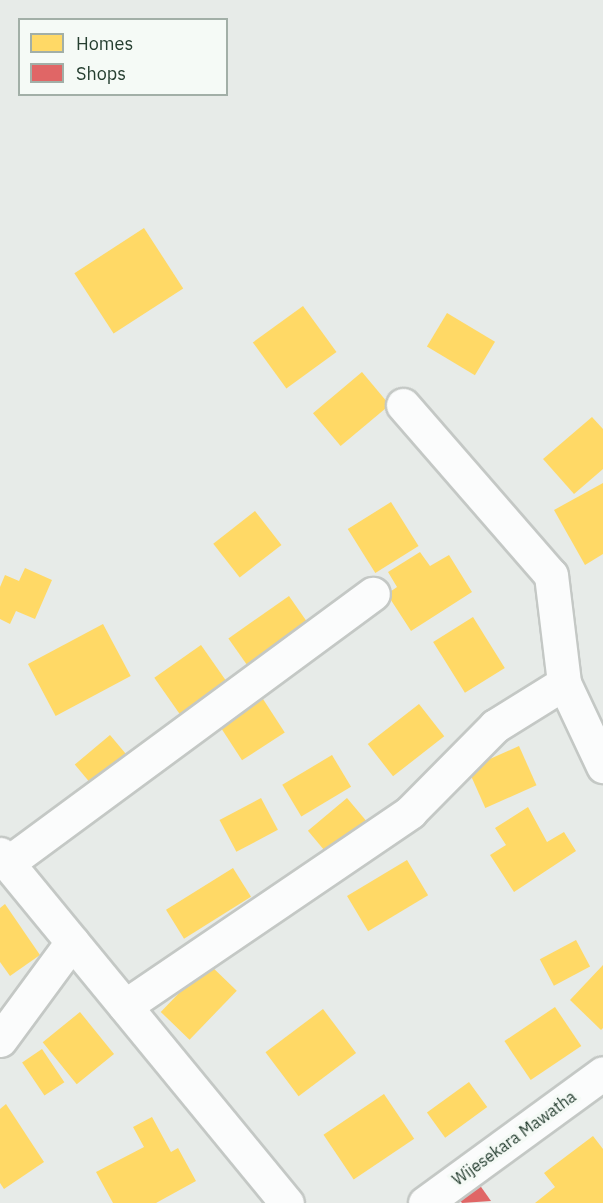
<!DOCTYPE html>
<html>
<head>
<meta charset="utf-8">
<style>
  body { margin:0 }
  #map { position:relative; width:603px; height:1203px; overflow:hidden; background:#e7ebe8; font-family:"IBM Plex Sans",sans-serif }
  div>[style] { position:absolute }
  .homes>* { inset:0; background:#ffd966; transform-origin:0 0 }
  .shops>* { inset:0; background:#e06666 }
  .roads { filter:drop-shadow(2px 0 #c4c8c5) drop-shadow(-2px 0 #c4c8c5) drop-shadow(0 2px #c4c8c5) drop-shadow(0 -2px #c4c8c5) }
  .street>* { height:33px; margin:-16.5px; padding:0 16.5px; transform-origin:16.5px; border-radius:16.5px; background:#fbfcfc }
  span { translate:-50% -50%; white-space:nowrap; text-align:center; line-height:1.15; -webkit-text-stroke:6px #f5faf6; paint-order:stroke }
  .street-label { font-size:16px; color:#253e30 }
  .legend { position:absolute; left:18px; top:18px; width:210px; height:78px; box-sizing:border-box; background:#f5faf6; border:2px solid #a2afa7; margin:0; padding:8px 10px; list-style:none; font-size:18px; color:#253e30 }
  .legend li { display:flex; align-items:center; gap:12px; height:30px }
  .legend b { width:30px; border:2px solid #a2afa7 }
</style>
</head>
<body>
<div id="map">
  <div class="homes">
    <div style="left:144px;top:228px;width:72px;height:83px;rotate:57deg"></div>
    <div style="left:303px;top:306px;width:57px;height:62px;rotate:54deg"></div>
    <div style="left:447px;top:313px;width:56px;height:39px;rotate:31deg"></div>
    <div style="left:362px;top:372px;width:43px;height:64px;rotate:50deg"></div>
    <div style="clip-path:polygon(592px 417px,603px 429px,603px 469px,574px 494px,543px 459px)"></div>
    <div style="clip-path:polygon(603px 483px,603px 554px,585px 565px,554px 510px)"></div>
    <div style="left:391px;top:502px;width:52px;height:51px;rotate:58deg"></div>
    <div style="left:255px;top:511px;width:43px;height:53px;rotate:52deg"></div>
    <div style="clip-path:polygon(420px 552px,430px 566px,449px 555px,472px 592px,411px 631px,387px 594px,397px 587px,388px 572px)"></div>
    <div style="clip-path:polygon(25px 568px,52px 580px,35px 619px,16px 611px,10px 624px,0 619px,0 587px,5px 575px,19px 581px)"></div>
    <div style="left:289px;top:596px;width:35px;height:74px;rotate:55deg"></div>
    <div style="left:473px;top:617px;width:60px;height:47px;rotate:58deg"></div>
    <div style="left:103px;top:624px;width:59px;height:85px;rotate:62deg"></div>
    <div style="left:201px;top:645px;width:47px;height:57px;rotate:55deg"></div>
    <div style="left:263px;top:699px;width:40px;height:51px;rotate:57deg"></div>
    <div style="left:419px;top:704px;width:41px;height:65px;rotate:52deg"></div>
    <div style="left:110px;top:735px;width:30px;height:46px;rotate:50deg"></div>
    <div style="left:519px;top:746px;width:43px;height:56px;rotate:66deg"></div>
    <div style="left:332px;top:755px;width:37px;height:58px;rotate:59deg"></div>
    <div style="left:261px;top:798px;width:36px;height:47px;rotate:62deg"></div>
    <div style="left:347px;top:798px;width:33px;height:51px;rotate:50deg"></div>
    <div style="clip-path:polygon(528px 807px,547px 842px,564px 832px,576px 851px,514px 892px,490px 855px,506px 845px,495px 828px)"></div>
    <div style="left:407px;top:860px;width:41px;height:70px;rotate:59deg"></div>
    <div style="left:233px;top:868px;width:34px;height:79px;rotate:58deg"></div>
    <div style="clip-path:polygon(5px 904px,40px 955px,10px 976px,0 962px,0 908px)"></div>
    <div style="left:576px;top:940px;width:30px;height:41px;rotate:62deg"></div>
    <div style="left:208px;top:963px;width:40px;height:68px;rotate:44deg"></div>
    <div style="clip-path:polygon(603px 965px,603px 1028px,601px 1030px,570px 1000px)"></div>
    <div style="left:555px;top:1007px;width:47px;height:61px;rotate:56deg"></div>
    <div style="left:323px;top:1009px;width:55px;height:72px;rotate:53deg"></div>
    <div style="left:80px;top:1012px;width:54px;height:48px;rotate:51deg"></div>
    <div style="left:42px;top:1049px;width:40px;height:24px;rotate:56deg"></div>
    <div style="left:469px;top:1082px;width:31px;height:52px;rotate:54deg"></div>
    <div style="left:384px;top:1094px;width:54px;height:73px;rotate:56deg"></div>
    <div style="clip-path:polygon(6px 1104px,44px 1162px,4px 1189px,0 1183px,0 1109px)"></div>
    <div style="clip-path:polygon(152px 1117px,171px 1152px,178px 1148px,196px 1181px,156px 1203px,113px 1203px,96px 1172px,144px 1147px,133px 1127px)"></div>
    <div style="clip-path:polygon(593px 1136px,603px 1149px,603px 1203px,535px 1203px,555px 1187px,544px 1173px)"></div>
  </div>
  <div class="shops">
    <div style="clip-path:polygon(479px 1184px,491px 1201px,462px 1203px,459px 1199px)"></div>
  </div>
  <div class="roads">
    <div class="street">
      <div style="left:403px;top:405px;width:225px;rotate:49deg"></div>
      <div style="left:551px;top:575px;width:109px;rotate:83.1deg"></div>
      <div style="left:564px;top:683px;width:92px;rotate:64.8deg"></div>
      <div style="left:0;top:854px;width:452px;rotate:50.6deg"></div>
      <div style="left:9px;top:862px;width:452px;rotate:-36.4deg"></div>
      <div style="left:125px;top:1006px;width:345px;rotate:-34.2deg"></div>
      <div style="left:410px;top:812px;width:121px;rotate:-45.3deg"></div>
      <div style="left:495px;top:726px;width:81px;rotate:-31.9deg"></div>
      <div style="left:0;top:1040px;width:122px;rotate:-53.7deg"></div>
      <div style="left:425px;top:1203px;width:220px;rotate:-36.1deg"></div>
    </div>
  </div>
  <div class="street-label">
    <span style="left:514px;top:1138px;rotate:-36deg">Wijesekara Mawatha</span>
  </div>
  <ul class="legend">
  <li><b style="height:16px;background:#ffd966"></b>Homes</li>
  <li><b style="height:16px;background:#e06666"></b>Shops</li>
  </ul>
</div>
</body>
</html>
